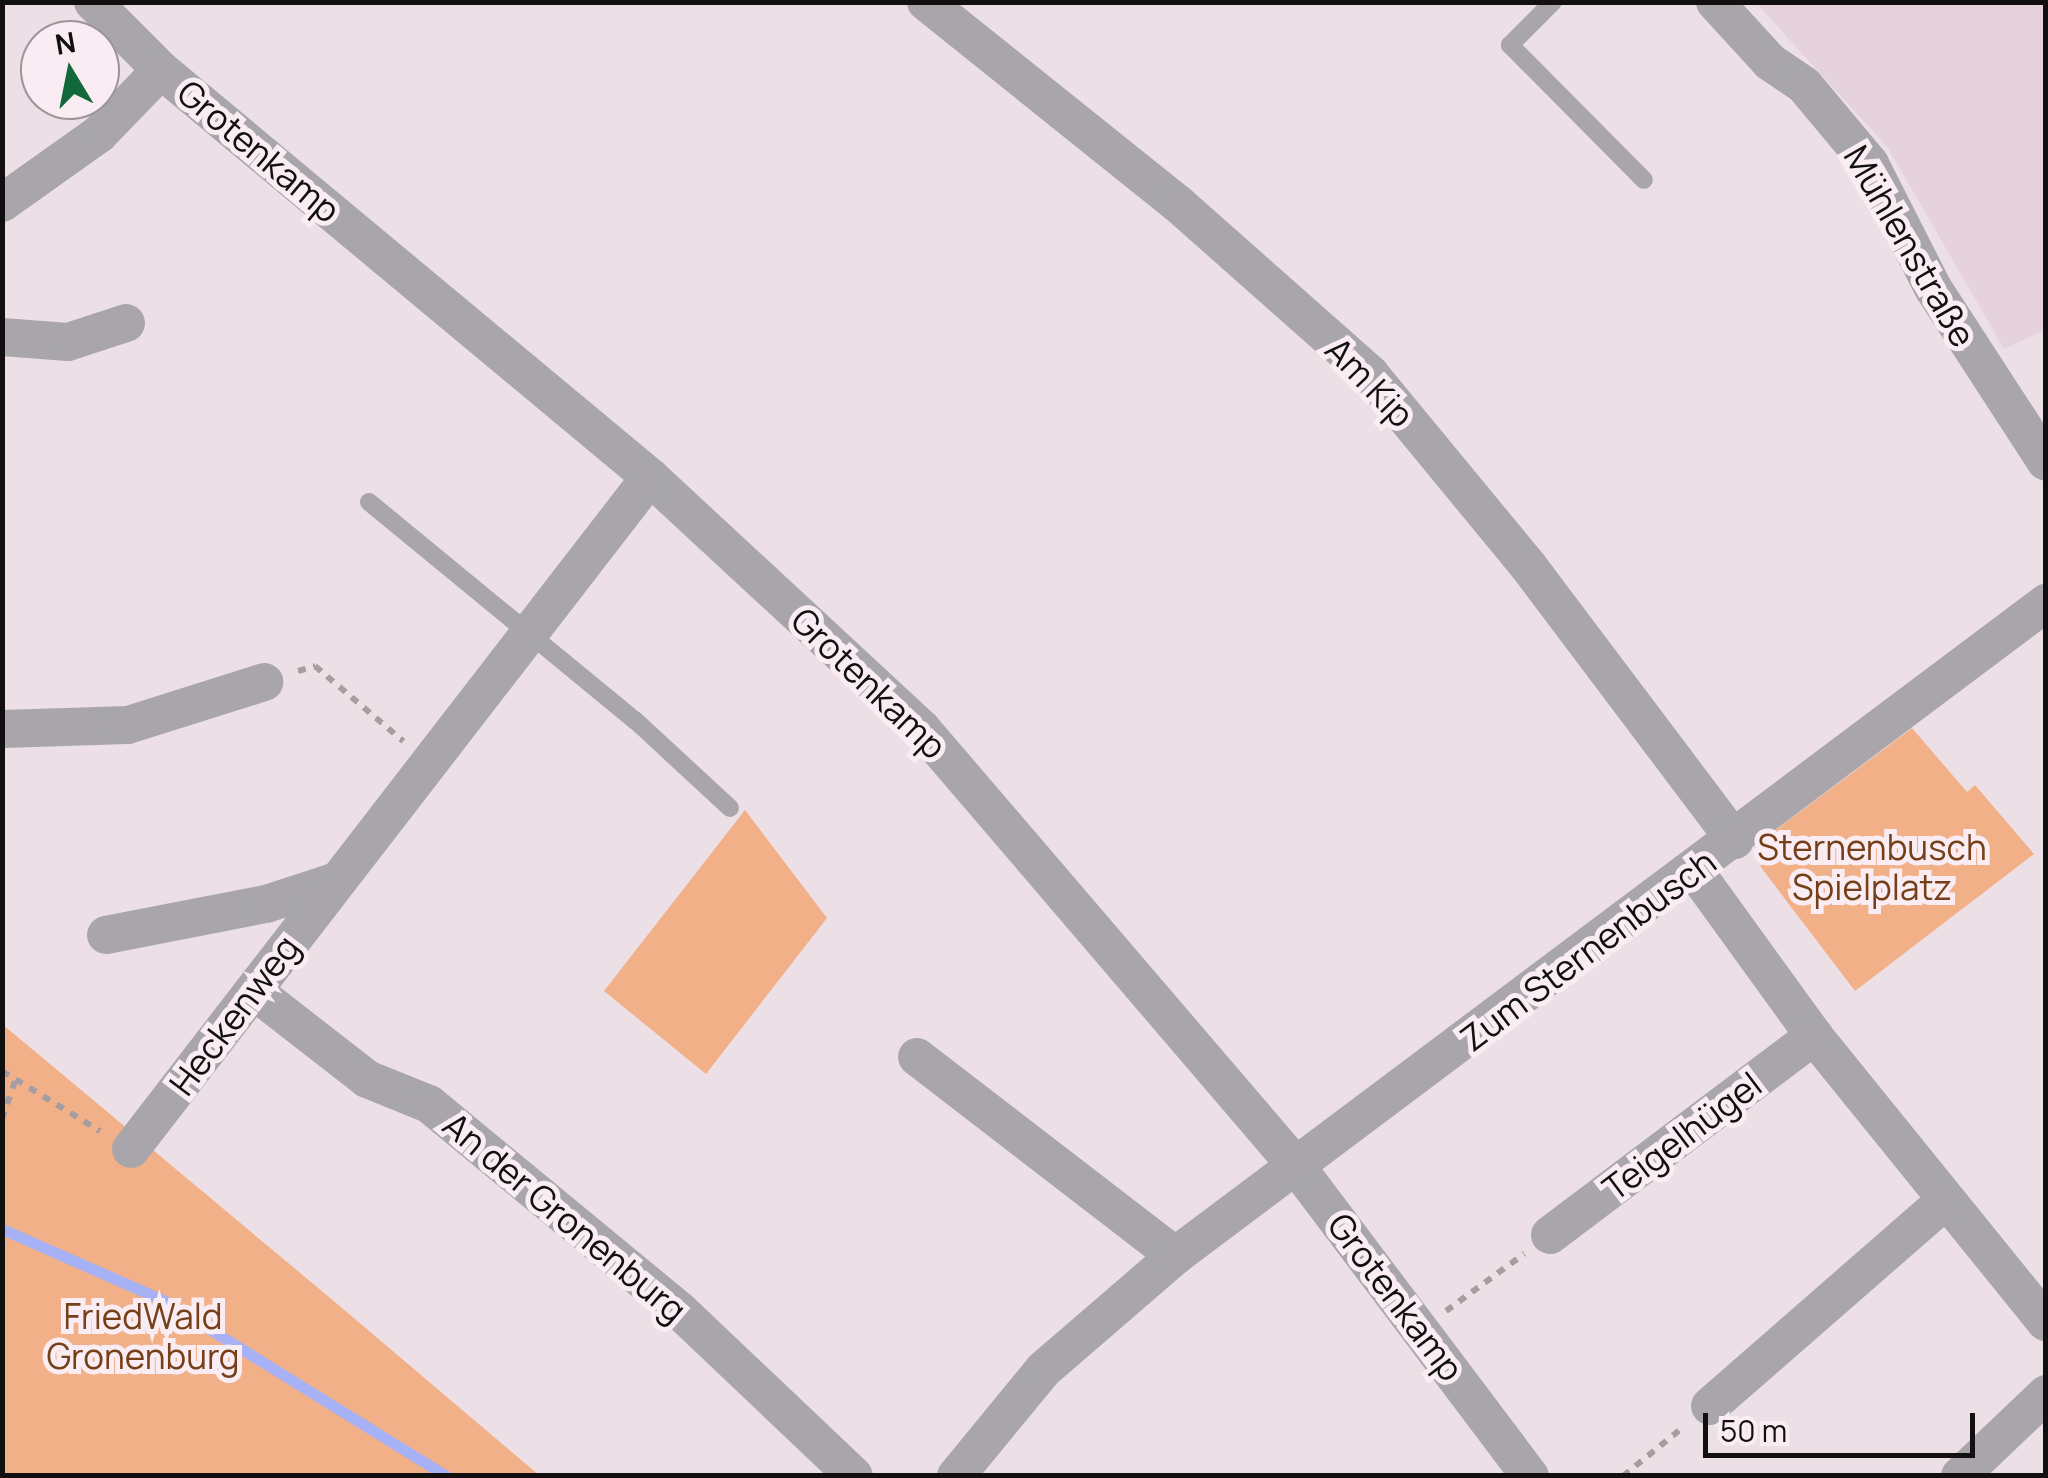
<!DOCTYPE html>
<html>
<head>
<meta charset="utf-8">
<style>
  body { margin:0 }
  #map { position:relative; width:2048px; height:1478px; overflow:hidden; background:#ece0e6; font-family:Manrope,sans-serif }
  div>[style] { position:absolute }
  .built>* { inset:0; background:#e5d2dc }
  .green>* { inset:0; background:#f1b088 }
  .stream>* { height:11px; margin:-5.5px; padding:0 5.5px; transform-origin:5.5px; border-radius:5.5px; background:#a7b1f5 }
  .path>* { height:6px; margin-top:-3px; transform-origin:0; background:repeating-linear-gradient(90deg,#a69da1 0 8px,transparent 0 16px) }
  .lane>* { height:18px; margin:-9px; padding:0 9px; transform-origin:9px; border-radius:9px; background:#a8a6aa }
  .street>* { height:38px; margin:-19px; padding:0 19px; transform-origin:19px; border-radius:19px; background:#a8a6aa }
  span { translate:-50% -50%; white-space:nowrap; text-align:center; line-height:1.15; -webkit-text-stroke:10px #f9edf3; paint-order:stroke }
  .street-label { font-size:35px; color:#120f11 }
  .park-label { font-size:35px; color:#753f18 }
  .frame { position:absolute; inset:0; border:5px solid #120f11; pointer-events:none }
  .north { position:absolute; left:20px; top:20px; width:100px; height:100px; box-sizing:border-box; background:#f9edf3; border:2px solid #9d9499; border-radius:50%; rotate:350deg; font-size:28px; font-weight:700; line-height:40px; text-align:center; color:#120f11 }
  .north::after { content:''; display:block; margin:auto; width:35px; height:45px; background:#11693b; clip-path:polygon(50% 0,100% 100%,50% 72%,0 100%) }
  .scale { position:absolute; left:1703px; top:1413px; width:272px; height:45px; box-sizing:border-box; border:5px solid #120f11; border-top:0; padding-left:12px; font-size:30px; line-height:35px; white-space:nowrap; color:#120f11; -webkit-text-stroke:8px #f9edf3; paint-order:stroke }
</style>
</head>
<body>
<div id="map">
  <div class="built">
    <div style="clip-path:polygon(1756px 3px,2045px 3px,2045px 330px,2004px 349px,1888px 148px)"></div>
  </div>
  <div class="green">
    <div style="clip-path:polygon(1912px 728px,1967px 792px,1975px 785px,2034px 854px,1855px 991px,1760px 866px,1781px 851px,1769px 835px)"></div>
    <div style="clip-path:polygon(745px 810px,827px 918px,706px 1074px,604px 991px)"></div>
    <div style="clip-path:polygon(2px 1024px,329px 1297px,539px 1475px,3px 1475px)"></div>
  </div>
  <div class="stream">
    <div style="left:2px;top:1229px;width:174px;rotate:23.8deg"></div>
    <div style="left:161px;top:1299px;width:336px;rotate:31.8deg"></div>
  </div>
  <div class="path">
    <div style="left:298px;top:671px;width:18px;rotate:-16deg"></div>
    <div style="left:315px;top:666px;width:116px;rotate:40.4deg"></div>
    <div style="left:2px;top:1071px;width:115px;rotate:31.5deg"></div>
    <div style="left:2px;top:1119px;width:40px;rotate:-71.1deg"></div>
    <div style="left:1446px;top:1311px;width:97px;rotate:-36.2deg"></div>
    <div style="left:1623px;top:1476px;width:76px;rotate:-39.1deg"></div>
  </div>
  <div class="lane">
    <div style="left:1553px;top:2px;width:61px;rotate:135deg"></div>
    <div style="left:1510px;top:45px;width:190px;rotate:45.2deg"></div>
    <div style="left:369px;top:502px;width:345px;rotate:39.4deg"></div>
    <div style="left:636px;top:721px;width:128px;rotate:42.8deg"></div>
  </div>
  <div class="street">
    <div style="left:93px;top:2px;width:96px;rotate:45deg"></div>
    <div style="left:161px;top:70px;width:636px;rotate:39.77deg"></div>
    <div style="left:650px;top:477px;width:371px;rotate:42.8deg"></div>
    <div style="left:922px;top:729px;width:577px;rotate:49.43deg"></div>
    <div style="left:1297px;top:1167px;width:387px;rotate:53deg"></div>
    <div style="left:926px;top:2px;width:322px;rotate:38.7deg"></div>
    <div style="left:1177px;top:203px;width:258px;rotate:41.5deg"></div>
    <div style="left:1370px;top:374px;width:250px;rotate:50.5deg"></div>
    <div style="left:1529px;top:567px;width:342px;rotate:53deg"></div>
    <div style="left:1715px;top:2px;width:81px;rotate:47.5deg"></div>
    <div style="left:1770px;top:62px;width:41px;rotate:34.1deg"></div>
    <div style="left:1804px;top:85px;width:103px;rotate:50.1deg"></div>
    <div style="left:1870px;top:164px;width:139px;rotate:63.1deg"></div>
    <div style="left:1933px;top:288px;width:207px;rotate:57deg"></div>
    <div style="left:2px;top:203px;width:119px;rotate:-35.4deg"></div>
    <div style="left:99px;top:134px;width:89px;rotate:-45.9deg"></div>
    <div style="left:2px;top:337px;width:66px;rotate:4.3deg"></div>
    <div style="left:68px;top:342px;width:61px;rotate:-18.1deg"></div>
    <div style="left:2px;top:729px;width:126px;rotate:-1.8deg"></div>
    <div style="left:128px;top:725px;width:143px;rotate:-17.5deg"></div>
    <div style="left:1694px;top:870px;width:205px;rotate:54.1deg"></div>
    <div style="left:1814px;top:1036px;width:368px;rotate:51deg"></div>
    <div style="left:106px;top:935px;width:163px;rotate:-11deg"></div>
    <div style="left:266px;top:904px;width:75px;rotate:-17.9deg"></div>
    <div style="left:254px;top:991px;width:143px;rotate:37.9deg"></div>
    <div style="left:367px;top:1079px;width:67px;rotate:22deg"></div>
    <div style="left:429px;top:1104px;width:324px;rotate:39.5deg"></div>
    <div style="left:679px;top:1310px;width:241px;rotate:43.5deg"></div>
    <div style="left:917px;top:1057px;width:326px;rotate:37.6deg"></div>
    <div style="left:131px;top:1149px;width:849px;rotate:-52.32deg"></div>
    <div style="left:1550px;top:1235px;width:331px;rotate:-37deg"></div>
    <div style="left:1710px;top:1406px;width:312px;rotate:-41.1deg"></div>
    <div style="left:956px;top:1476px;width:137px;rotate:-50.6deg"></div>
    <div style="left:1043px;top:1370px;width:174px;rotate:-40.8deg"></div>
    <div style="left:1175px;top:1256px;width:1089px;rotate:-36.86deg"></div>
    <div style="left:1960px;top:1476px;width:119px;rotate:-43.6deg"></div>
  </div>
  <div class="street-label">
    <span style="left:259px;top:151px;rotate:40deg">Grotenkamp</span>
    <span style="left:1910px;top:246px;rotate:60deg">Mühlenstraße</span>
    <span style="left:1370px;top:382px;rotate:46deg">Am Kip</span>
    <span style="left:869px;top:683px;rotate:44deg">Grotenkamp</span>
    <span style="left:1588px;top:950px;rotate:-37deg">Zum Sternenbusch</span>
    <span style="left:234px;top:1015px;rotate:-53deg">Heckenweg</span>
    <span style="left:1682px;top:1136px;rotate:-37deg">Teigelhügel</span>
    <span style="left:565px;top:1217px;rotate:40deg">An der Gronenburg</span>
    <span style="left:1396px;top:1297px;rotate:53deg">Grotenkamp</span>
  </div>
  <div class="park-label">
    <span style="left:1872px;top:867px">Sternenbusch<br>Spielplatz</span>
    <span style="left:143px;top:1336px">FriedWald<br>Gronenburg</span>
  </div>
  <div class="frame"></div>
  <div class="north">N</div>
  <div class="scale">50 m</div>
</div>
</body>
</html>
